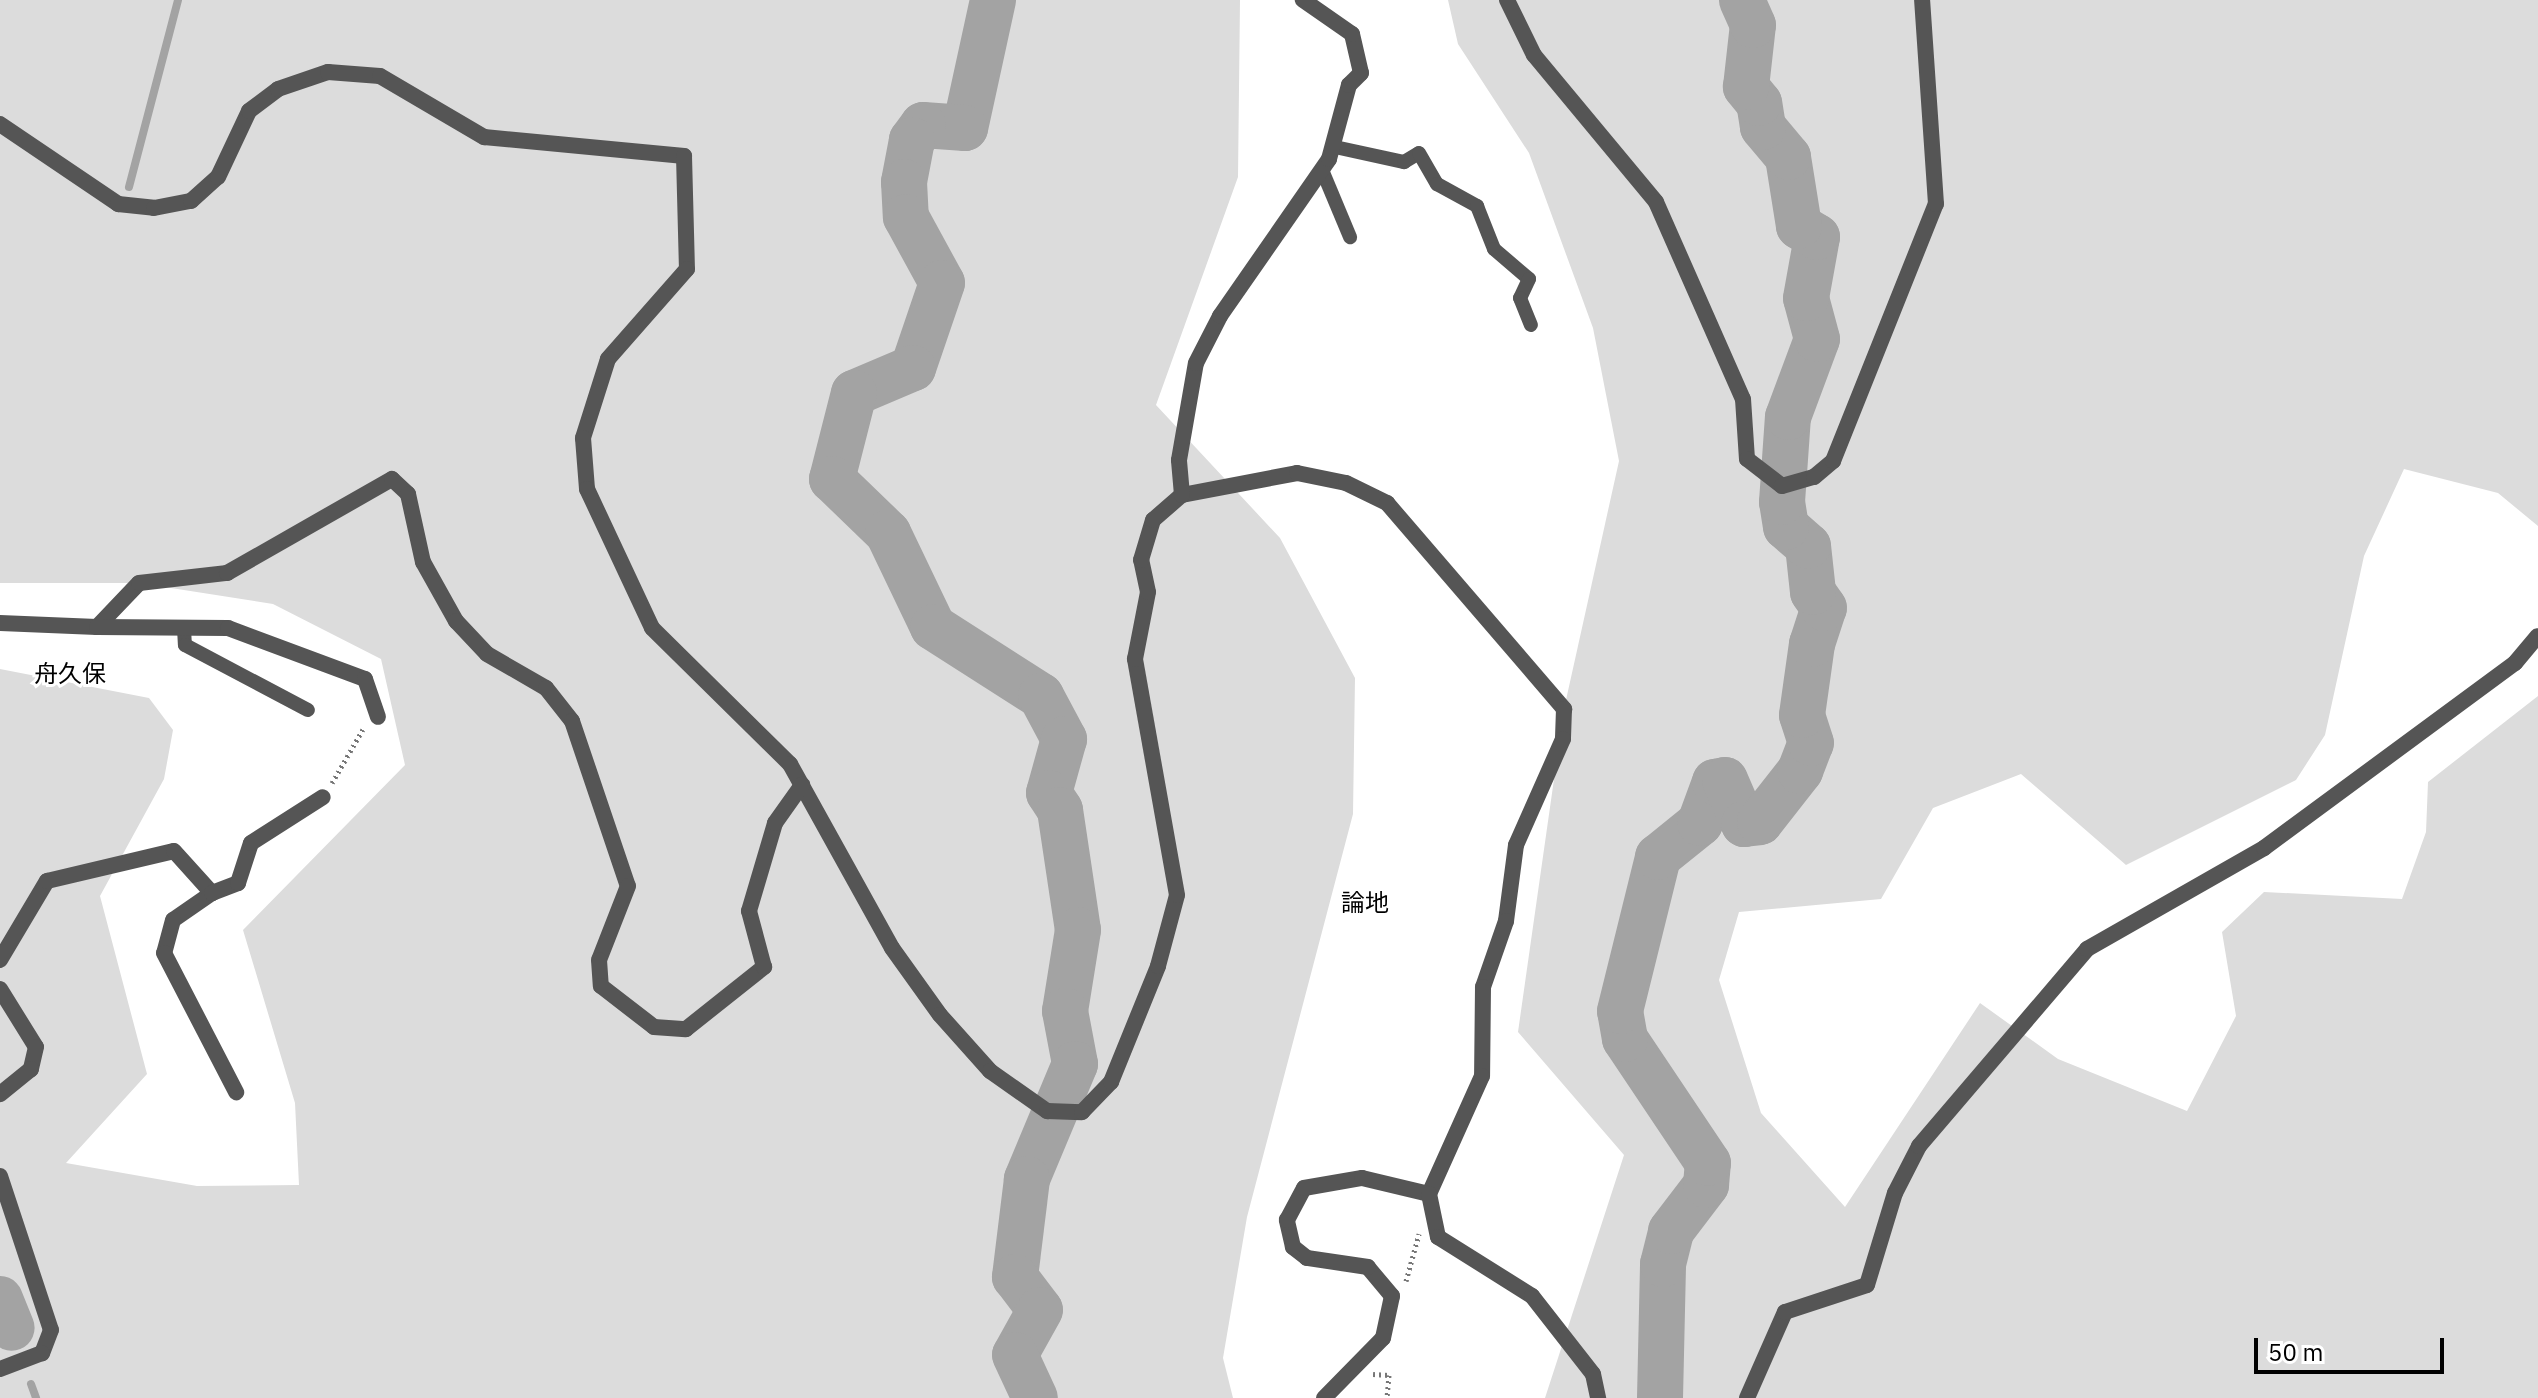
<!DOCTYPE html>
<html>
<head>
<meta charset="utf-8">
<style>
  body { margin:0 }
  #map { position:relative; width:2538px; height:1398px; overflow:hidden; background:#fff; font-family:"IBM Plex Sans","Noto Sans JP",sans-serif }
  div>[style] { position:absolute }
  .green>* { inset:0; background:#dcdcdc }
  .stream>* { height:8px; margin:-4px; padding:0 4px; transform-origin:4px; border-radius:4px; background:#a3a3a3 }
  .river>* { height:46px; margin:-23px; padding:0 23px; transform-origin:23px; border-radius:23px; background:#a3a3a3 }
  .path>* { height:5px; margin-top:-2.5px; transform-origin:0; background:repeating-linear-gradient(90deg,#777 0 2px,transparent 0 6px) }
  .service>* { height:14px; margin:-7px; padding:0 7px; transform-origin:7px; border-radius:7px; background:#555 }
  .minor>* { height:16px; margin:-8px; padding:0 8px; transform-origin:8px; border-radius:8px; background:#555 }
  span { translate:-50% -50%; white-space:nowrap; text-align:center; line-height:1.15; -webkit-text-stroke:6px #fff; paint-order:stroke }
  .neighbourhood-label { font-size:24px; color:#000 }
  .scale { position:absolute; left:2254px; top:1338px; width:190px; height:36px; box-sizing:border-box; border:4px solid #000; border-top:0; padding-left:10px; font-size:24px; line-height:28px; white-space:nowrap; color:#000; -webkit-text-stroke:6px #fff; paint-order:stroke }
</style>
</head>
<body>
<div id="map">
  <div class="green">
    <div style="clip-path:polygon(0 0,1240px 0,1238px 177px,1156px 405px,1280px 538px,1355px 678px,1353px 814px,1247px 1217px,1223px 1358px,1233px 1398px,0 1398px,0 669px,149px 698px,173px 730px,164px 779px,100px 896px,147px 1074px,66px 1163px,197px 1186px,299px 1185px,295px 1103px,243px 930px,405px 765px,381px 659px,273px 604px,139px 583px,0 583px)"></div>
    <div style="clip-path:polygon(1448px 0,2538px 0,2538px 526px,2498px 493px,2404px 469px,2364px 556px,2325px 735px,2296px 780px,2126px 865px,2021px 774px,1933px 808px,1881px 899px,1739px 912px,1719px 980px,1761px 1113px,1845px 1207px,1980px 1003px,2058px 1059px,2187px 1111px,2236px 1016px,2222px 932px,2264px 892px,2402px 899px,2426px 832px,2428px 782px,2538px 696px,2538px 1398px,1545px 1398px,1624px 1155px,1518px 1032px,1564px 709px,1619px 461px,1593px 328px,1529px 153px,1458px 44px)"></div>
  </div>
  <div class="stream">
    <div style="left:129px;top:187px;width:193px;rotate:-75.3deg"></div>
    <div style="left:12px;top:1328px;width:13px;rotate:67deg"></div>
    <div style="left:31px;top:1384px;width:15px;rotate:70deg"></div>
  </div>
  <div class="river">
    <div style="left:993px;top:0;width:131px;rotate:102.3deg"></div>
    <div style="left:965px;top:128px;width:42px;rotate:-175.9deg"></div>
    <div style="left:923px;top:125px;width:19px;rotate:126deg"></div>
    <div style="left:912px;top:140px;width:43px;rotate:100.8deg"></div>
    <div style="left:904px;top:182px;width:35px;rotate:87deg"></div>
    <div style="left:906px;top:217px;width:75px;rotate:61.4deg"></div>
    <div style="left:942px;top:283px;width:90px;rotate:108.8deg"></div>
    <div style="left:913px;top:368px;width:64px;rotate:157deg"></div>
    <div style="left:854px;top:393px;width:89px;rotate:104.3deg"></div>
    <div style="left:832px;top:479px;width:78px;rotate:44deg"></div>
    <div style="left:888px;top:533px;width:104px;rotate:64.4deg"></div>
    <div style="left:933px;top:627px;width:128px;rotate:32.6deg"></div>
    <div style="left:1041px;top:696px;width:49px;rotate:61.9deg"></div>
    <div style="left:1064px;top:739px;width:56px;rotate:105.5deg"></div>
    <div style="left:1049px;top:793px;width:20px;rotate:57deg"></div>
    <div style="left:1060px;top:810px;width:121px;rotate:81.5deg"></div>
    <div style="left:1078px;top:930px;width:82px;rotate:99.1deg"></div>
    <div style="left:1065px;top:1011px;width:54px;rotate:79.3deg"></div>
    <div style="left:1075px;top:1064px;width:125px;rotate:112.7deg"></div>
    <div style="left:1027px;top:1179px;width:99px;rotate:97deg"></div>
    <div style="left:1015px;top:1277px;width:41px;rotate:52.9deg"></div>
    <div style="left:1040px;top:1310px;width:51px;rotate:119.1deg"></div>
    <div style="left:1015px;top:1355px;width:47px;rotate:65.1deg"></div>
    <div style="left:0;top:1299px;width:31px;rotate:68deg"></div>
    <div style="left:1660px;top:1398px;width:134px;rotate:-88.7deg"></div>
    <div style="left:1663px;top:1264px;width:34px;rotate:-76deg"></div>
    <div style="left:1671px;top:1231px;width:58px;rotate:-52.7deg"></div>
    <div style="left:1706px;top:1185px;width:22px;rotate:-85deg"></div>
    <div style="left:1708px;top:1163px;width:149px;rotate:-123.8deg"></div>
    <div style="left:1625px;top:1039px;width:28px;rotate:-100deg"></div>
    <div style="left:1620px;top:1011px;width:159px;rotate:-76.1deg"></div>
    <div style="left:1658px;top:857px;width:54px;rotate:-39deg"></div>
    <div style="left:1700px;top:823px;width:44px;rotate:-69.9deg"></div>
    <div style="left:1715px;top:782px;width:10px;rotate:-11deg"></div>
    <div style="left:1725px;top:780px;width:48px;rotate:66.6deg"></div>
    <div style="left:1744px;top:824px;width:16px;rotate:-7deg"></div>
    <div style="left:1760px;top:822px;width:65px;rotate:-51.9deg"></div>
    <div style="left:1800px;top:771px;width:30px;rotate:-69deg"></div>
    <div style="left:1811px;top:743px;width:29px;rotate:-108deg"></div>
    <div style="left:1802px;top:715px;width:72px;rotate:-82deg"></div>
    <div style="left:1812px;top:644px;width:38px;rotate:-72deg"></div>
    <div style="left:1824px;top:608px;width:19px;rotate:-125deg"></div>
    <div style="left:1813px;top:592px;width:46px;rotate:-96.2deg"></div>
    <div style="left:1808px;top:546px;width:29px;rotate:-139deg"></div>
    <div style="left:1786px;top:527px;width:25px;rotate:-99deg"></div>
    <div style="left:1782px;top:502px;width:85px;rotate:-86deg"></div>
    <div style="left:1788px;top:417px;width:83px;rotate:-69.6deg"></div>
    <div style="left:1817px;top:339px;width:42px;rotate:-105deg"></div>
    <div style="left:1806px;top:298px;width:62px;rotate:-79.8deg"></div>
    <div style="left:1817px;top:237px;width:21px;rotate:-149deg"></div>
    <div style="left:1799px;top:226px;width:70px;rotate:-99.1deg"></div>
    <div style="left:1788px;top:157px;width:39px;rotate:-130deg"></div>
    <div style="left:1763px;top:127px;width:24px;rotate:-99deg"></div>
    <div style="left:1759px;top:103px;width:21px;rotate:-129deg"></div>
    <div style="left:1746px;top:87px;width:62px;rotate:-83.6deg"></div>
    <div style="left:1753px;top:25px;width:27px;rotate:-114deg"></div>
  </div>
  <div class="path">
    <div style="left:332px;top:783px;width:62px;rotate:-60.1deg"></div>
    <div style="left:1406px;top:1281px;width:49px;rotate:-74.5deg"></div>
    <div style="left:1373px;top:1374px;width:16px;rotate:4deg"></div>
    <div style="left:1389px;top:1375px;width:23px;rotate:95deg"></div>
  </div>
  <div class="service">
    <div style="left:1335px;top:147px;width:71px;rotate:12.3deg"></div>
    <div style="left:1404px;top:162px;width:17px;rotate:-31deg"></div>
    <div style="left:1419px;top:153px;width:36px;rotate:60deg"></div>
    <div style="left:1437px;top:184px;width:46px;rotate:28.8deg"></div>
    <div style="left:1477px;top:206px;width:46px;rotate:68.4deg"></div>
    <div style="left:1494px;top:249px;width:46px;rotate:40.6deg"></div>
    <div style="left:1529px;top:279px;width:21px;rotate:115deg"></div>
    <div style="left:1520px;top:298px;width:29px;rotate:68deg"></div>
    <div style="left:1322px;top:170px;width:73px;rotate:67.3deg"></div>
    <div style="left:184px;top:628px;width:17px;rotate:87deg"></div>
    <div style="left:185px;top:645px;width:139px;rotate:27.9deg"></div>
  </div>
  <div class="minor">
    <div style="left:1507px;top:0;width:61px;rotate:63.9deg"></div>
    <div style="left:1534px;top:55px;width:191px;rotate:50.3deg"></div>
    <div style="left:1656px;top:202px;width:215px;rotate:66.2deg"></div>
    <div style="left:1743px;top:399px;width:60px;rotate:86.2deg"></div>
    <div style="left:1747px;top:459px;width:44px;rotate:37.6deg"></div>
    <div style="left:1782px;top:486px;width:33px;rotate:-16deg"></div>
    <div style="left:1814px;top:477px;width:25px;rotate:-40deg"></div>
    <div style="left:1833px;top:461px;width:277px;rotate:-68.2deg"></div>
    <div style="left:1936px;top:204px;width:204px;rotate:-93.9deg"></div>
    <div style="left:0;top:124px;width:143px;rotate:34.1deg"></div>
    <div style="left:118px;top:204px;width:36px;rotate:6deg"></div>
    <div style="left:154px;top:208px;width:38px;rotate:-11deg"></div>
    <div style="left:191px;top:201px;width:36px;rotate:-42deg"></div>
    <div style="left:218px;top:177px;width:73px;rotate:-64.8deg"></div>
    <div style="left:249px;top:111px;width:36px;rotate:-37deg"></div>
    <div style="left:278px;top:89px;width:53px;rotate:-18.8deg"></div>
    <div style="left:328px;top:72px;width:52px;rotate:4.4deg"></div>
    <div style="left:380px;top:76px;width:121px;rotate:30.4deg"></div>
    <div style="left:484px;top:137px;width:201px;rotate:5.4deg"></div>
    <div style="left:684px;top:156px;width:113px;rotate:88.5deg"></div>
    <div style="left:687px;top:269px;width:120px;rotate:131.3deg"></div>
    <div style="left:608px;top:359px;width:83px;rotate:107.6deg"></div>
    <div style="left:583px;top:438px;width:51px;rotate:85.5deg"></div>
    <div style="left:587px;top:489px;width:153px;rotate:64.9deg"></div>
    <div style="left:652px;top:628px;width:194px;rotate:44.6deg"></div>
    <div style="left:790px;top:764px;width:210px;rotate:61deg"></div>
    <div style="left:892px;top:948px;width:82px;rotate:54.4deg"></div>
    <div style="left:940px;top:1015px;width:75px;rotate:48.2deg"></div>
    <div style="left:990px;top:1071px;width:70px;rotate:35.1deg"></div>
    <div style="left:1047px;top:1111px;width:35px;rotate:2deg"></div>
    <div style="left:1082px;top:1112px;width:42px;rotate:-46deg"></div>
    <div style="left:1111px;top:1082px;width:125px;rotate:-67.9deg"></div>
    <div style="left:1158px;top:966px;width:73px;rotate:-75deg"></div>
    <div style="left:1177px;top:895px;width:240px;rotate:-100.1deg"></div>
    <div style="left:1135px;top:659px;width:68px;rotate:-79deg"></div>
    <div style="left:1148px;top:592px;width:33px;rotate:-102deg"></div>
    <div style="left:1141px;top:560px;width:42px;rotate:-73.3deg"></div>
    <div style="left:1153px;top:520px;width:38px;rotate:-41deg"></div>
    <div style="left:1182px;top:495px;width:117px;rotate:-10.8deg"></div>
    <div style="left:1297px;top:473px;width:50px;rotate:11.5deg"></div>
    <div style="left:1346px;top:483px;width:46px;rotate:26deg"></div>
    <div style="left:1387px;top:503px;width:272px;rotate:49.3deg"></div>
    <div style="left:1564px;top:709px;width:30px;rotate:92deg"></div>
    <div style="left:1563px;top:739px;width:116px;rotate:113.9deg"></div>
    <div style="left:1516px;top:845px;width:77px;rotate:97.5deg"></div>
    <div style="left:1506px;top:921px;width:70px;rotate:109.2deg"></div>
    <div style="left:1483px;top:987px;width:89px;rotate:90.6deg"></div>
    <div style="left:1482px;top:1076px;width:129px;rotate:114.2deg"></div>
    <div style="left:1182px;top:495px;width:35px;rotate:-95deg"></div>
    <div style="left:1179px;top:460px;width:98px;rotate:-80.1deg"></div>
    <div style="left:1196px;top:363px;width:53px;rotate:-62.9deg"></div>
    <div style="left:1220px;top:316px;width:191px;rotate:-55.2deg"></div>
    <div style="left:1329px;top:159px;width:77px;rotate:-74.9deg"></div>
    <div style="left:1349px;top:85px;width:17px;rotate:-45deg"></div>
    <div style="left:1361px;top:73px;width:40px;rotate:-103deg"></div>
    <div style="left:1352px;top:34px;width:60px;rotate:-145.2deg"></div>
    <div style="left:0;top:623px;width:97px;rotate:2.4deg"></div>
    <div style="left:97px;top:627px;width:61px;rotate:-46.3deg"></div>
    <div style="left:139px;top:583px;width:89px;rotate:-6.5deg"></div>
    <div style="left:227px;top:573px;width:190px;rotate:-29.7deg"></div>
    <div style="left:392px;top:479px;width:22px;rotate:43deg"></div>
    <div style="left:408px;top:494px;width:70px;rotate:77.6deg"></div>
    <div style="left:423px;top:562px;width:68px;rotate:60.8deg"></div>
    <div style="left:456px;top:621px;width:45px;rotate:46.8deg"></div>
    <div style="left:487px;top:654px;width:68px;rotate:30deg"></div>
    <div style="left:546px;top:688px;width:42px;rotate:51.8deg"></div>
    <div style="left:572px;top:721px;width:174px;rotate:71.3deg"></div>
    <div style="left:628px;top:886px;width:79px;rotate:111.4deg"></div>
    <div style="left:599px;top:960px;width:26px;rotate:86deg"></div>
    <div style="left:601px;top:986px;width:67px;rotate:37.7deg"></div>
    <div style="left:654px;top:1027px;width:32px;rotate:4deg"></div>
    <div style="left:686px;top:1029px;width:100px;rotate:-38.5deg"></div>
    <div style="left:764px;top:967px;width:58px;rotate:-105deg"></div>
    <div style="left:749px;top:911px;width:92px;rotate:-73.5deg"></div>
    <div style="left:775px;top:823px;width:47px;rotate:-54.6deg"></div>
    <div style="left:97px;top:627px;width:131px;rotate:0.4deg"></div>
    <div style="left:228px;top:628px;width:146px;rotate:20.4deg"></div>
    <div style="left:365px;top:679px;width:40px;rotate:71.1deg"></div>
    <div style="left:212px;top:893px;width:47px;rotate:145.3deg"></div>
    <div style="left:173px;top:920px;width:34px;rotate:105deg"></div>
    <div style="left:164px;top:953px;width:157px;rotate:62.6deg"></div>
    <div style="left:0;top:960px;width:92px;rotate:-59.3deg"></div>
    <div style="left:47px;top:881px;width:130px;rotate:-13.3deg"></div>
    <div style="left:174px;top:851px;width:57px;rotate:47.9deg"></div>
    <div style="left:212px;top:893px;width:28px;rotate:-21deg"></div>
    <div style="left:238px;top:883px;width:42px;rotate:-72deg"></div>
    <div style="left:251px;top:843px;width:85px;rotate:-32.6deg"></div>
    <div style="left:0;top:989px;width:68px;rotate:58.2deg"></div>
    <div style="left:36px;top:1047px;width:23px;rotate:103deg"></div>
    <div style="left:31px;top:1069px;width:40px;rotate:141deg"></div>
    <div style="left:0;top:1176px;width:162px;rotate:71.7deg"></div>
    <div style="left:51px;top:1330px;width:25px;rotate:111deg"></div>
    <div style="left:42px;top:1353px;width:45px;rotate:159.1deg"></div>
    <div style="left:1324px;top:1398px;width:84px;rotate:-45.5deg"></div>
    <div style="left:1383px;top:1338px;width:43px;rotate:-77.9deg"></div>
    <div style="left:1392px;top:1296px;width:38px;rotate:-130deg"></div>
    <div style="left:1368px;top:1267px;width:62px;rotate:-171.6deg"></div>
    <div style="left:1307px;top:1258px;width:18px;rotate:-142deg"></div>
    <div style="left:1293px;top:1247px;width:28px;rotate:-103deg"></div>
    <div style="left:1287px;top:1220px;width:36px;rotate:-62deg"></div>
    <div style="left:1304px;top:1188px;width:59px;rotate:-9.8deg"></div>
    <div style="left:1362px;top:1178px;width:69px;rotate:13.4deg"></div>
    <div style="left:1429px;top:1194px;width:44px;rotate:78.2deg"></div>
    <div style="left:1438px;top:1237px;width:111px;rotate:32.1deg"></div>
    <div style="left:1532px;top:1296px;width:99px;rotate:52deg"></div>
    <div style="left:1593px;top:1374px;width:25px;rotate:78deg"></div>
    <div style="left:1747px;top:1398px;width:94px;rotate:-66.2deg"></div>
    <div style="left:1785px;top:1312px;width:86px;rotate:-18.2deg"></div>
    <div style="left:1867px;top:1285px;width:96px;rotate:-73.1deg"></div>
    <div style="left:1895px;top:1193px;width:53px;rotate:-62.9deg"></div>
    <div style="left:1919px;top:1146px;width:259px;rotate:-49.5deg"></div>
    <div style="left:2087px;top:949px;width:204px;rotate:-29.7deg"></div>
    <div style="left:2264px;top:848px;width:312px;rotate:-36.4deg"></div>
    <div style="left:2515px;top:663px;width:35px;rotate:-50deg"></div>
  </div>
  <div class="neighbourhood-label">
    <span style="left:70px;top:674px">舟久保</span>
    <span style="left:1365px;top:903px">論地</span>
  </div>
  <div class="scale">50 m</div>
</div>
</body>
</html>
